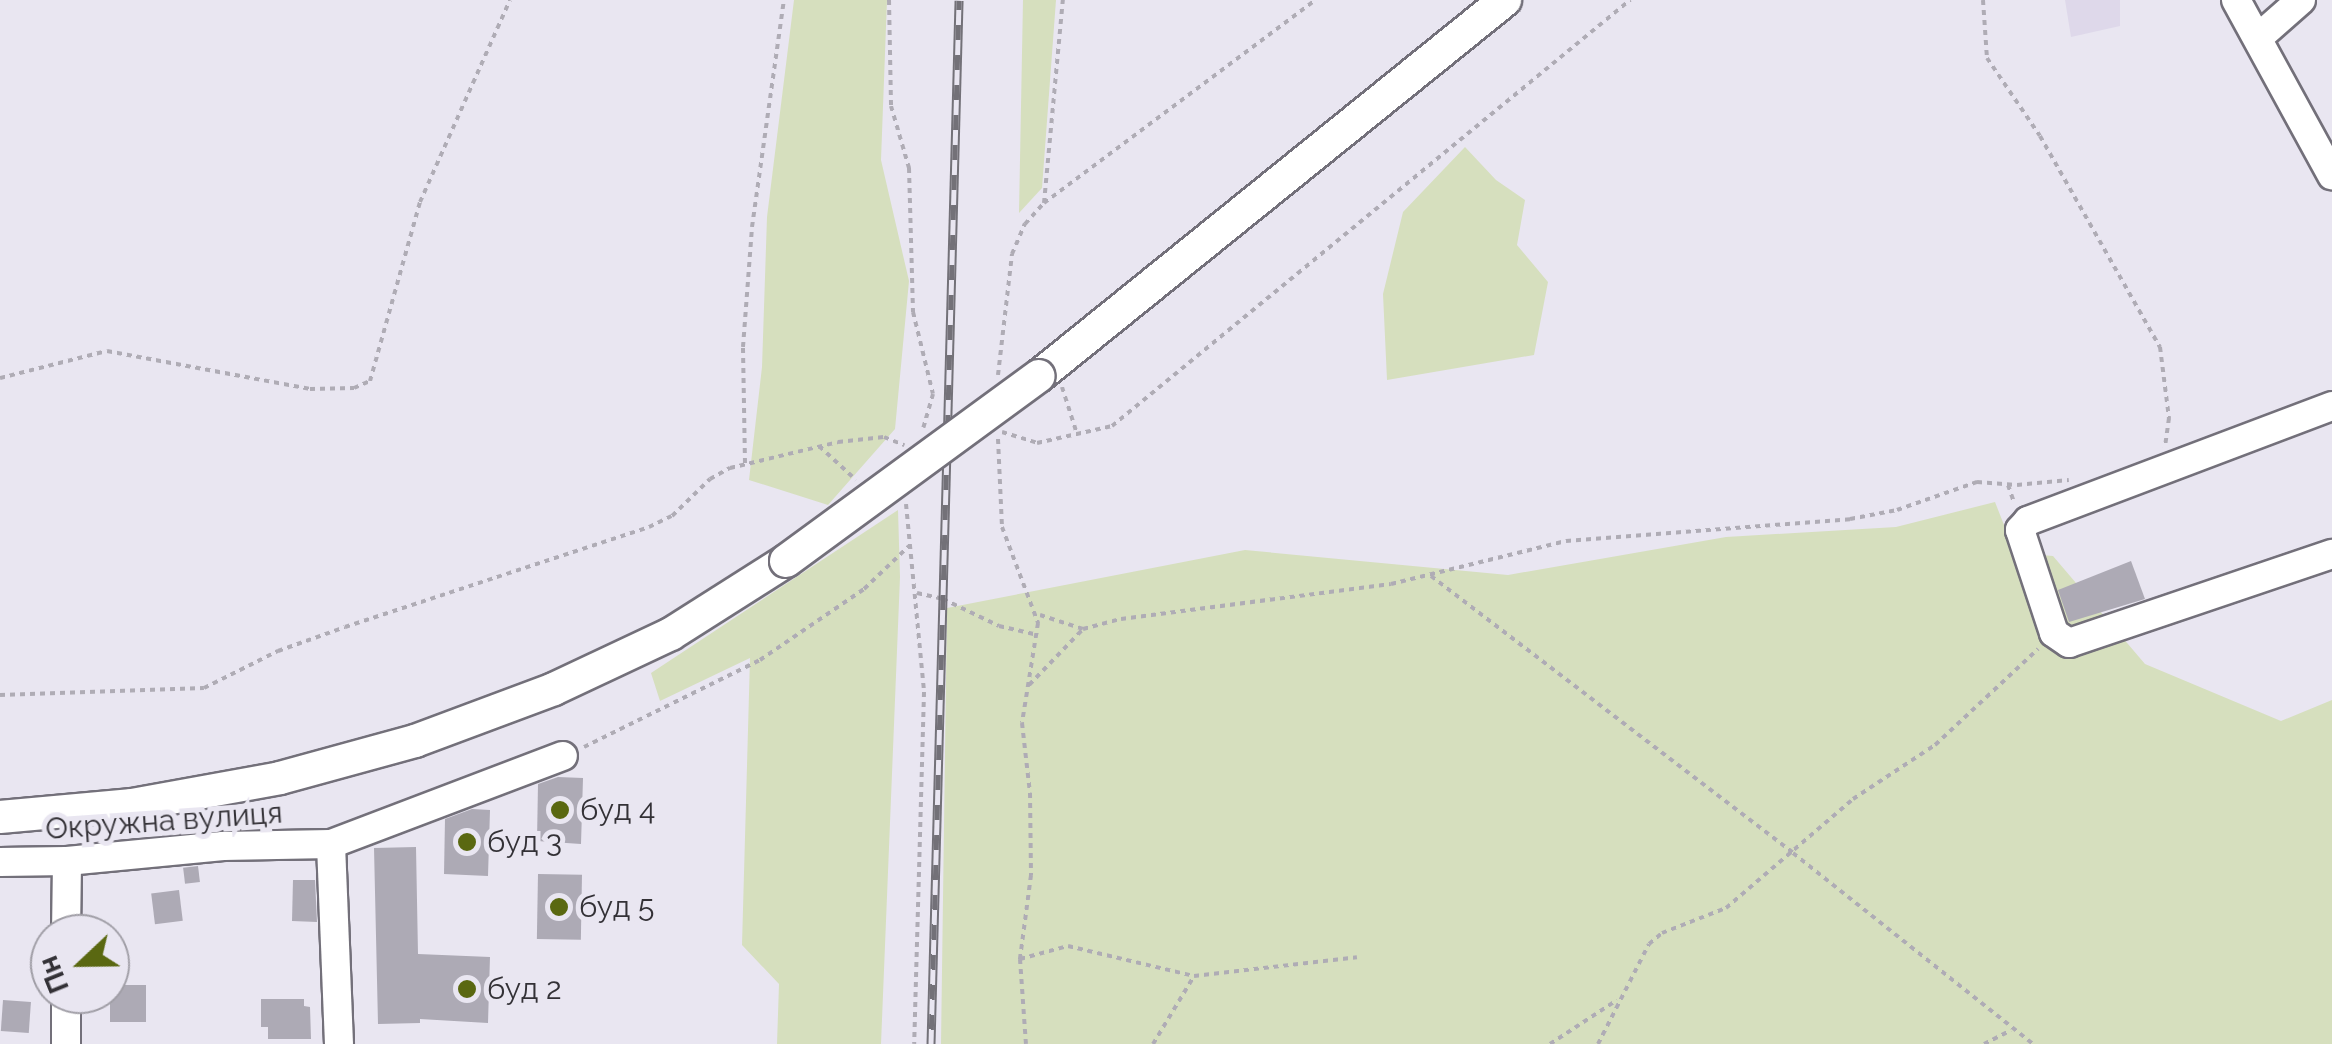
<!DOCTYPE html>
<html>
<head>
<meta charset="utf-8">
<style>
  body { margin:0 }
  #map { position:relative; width:2332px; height:1044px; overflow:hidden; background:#e9e6f1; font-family:Raleway,sans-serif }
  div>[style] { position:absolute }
  .built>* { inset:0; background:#ded8ea }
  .green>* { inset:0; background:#d6dfbe }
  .building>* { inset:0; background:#adaab5; transform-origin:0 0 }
  .path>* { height:4px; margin-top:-2px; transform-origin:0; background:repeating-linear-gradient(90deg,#afacb5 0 5px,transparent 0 10px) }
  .roads { filter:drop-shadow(2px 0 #73707a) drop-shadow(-2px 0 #73707a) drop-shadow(0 2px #73707a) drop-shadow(0 -2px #73707a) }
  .minor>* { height:28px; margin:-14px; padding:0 14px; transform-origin:14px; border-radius:14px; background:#fff }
  .major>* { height:32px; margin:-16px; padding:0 16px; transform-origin:16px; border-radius:16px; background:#fff }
  .rail>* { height:9px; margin-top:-4.5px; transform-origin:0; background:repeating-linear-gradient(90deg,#e9e6f1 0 15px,#737178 0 30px); box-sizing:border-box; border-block:2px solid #737178 }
  .bridges { filter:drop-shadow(2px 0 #73707a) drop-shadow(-2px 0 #73707a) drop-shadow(0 2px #73707a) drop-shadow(0 -2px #73707a) }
  .major-bridge>* { height:32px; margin:-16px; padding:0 16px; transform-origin:16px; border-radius:16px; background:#fff }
  .dots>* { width:28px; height:28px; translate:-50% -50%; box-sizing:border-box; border:5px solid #e9e6f1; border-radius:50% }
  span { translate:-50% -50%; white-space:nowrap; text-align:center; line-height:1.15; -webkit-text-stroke:10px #e9e6f1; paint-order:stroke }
  .poi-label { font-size:30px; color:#333136 }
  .left { translate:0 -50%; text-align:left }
  .street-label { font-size:30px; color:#333136 }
  .north { position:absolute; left:30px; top:914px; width:100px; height:100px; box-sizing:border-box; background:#e9e6f1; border:2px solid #a09ea6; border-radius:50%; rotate:248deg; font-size:28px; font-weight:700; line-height:40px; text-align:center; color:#333136 }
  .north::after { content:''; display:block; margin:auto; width:35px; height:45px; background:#5a6811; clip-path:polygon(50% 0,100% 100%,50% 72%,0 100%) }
</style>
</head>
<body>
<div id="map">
  <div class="built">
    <div style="clip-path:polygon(2065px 0,2120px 0,2120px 26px,2071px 37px)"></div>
  </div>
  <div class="green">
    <div style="clip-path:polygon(794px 0,887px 0,881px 160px,909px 281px,895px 429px,828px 505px,749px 480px,762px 367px,767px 217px)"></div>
    <div style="clip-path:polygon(1023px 0,1056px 0,1042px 188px,1019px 213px)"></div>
    <div style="clip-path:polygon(1465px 147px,1496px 180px,1525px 200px,1517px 245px,1548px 282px,1534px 355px,1387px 380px,1383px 294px,1403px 212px)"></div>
    <div style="clip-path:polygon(1995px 502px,2015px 553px,2053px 556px,2145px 664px,2281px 721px,2332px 700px,2332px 1044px,941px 1044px,947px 608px,1245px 550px,1508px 575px,1726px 537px,1896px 527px)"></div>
    <div style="clip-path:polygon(898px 510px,900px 577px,881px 1044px,777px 1044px,779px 984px,742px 945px,750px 658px,660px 701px,651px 673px)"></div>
  </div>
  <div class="building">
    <div style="clip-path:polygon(2131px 561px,2145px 599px,2069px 622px,2058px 590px)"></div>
    <div style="clip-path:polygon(558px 777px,583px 778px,581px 844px,537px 841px,538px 784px)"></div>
    <div style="clip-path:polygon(472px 809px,490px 810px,488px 876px,444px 874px,445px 819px)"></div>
    <div style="clip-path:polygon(416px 847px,418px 954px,490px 957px,488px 1023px,420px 1019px,420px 1023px,378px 1024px,374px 848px)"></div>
    <div style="left:198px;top:866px;width:16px;height:15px;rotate:83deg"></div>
    <div style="left:538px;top:874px;width:44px;height:65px;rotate:1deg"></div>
    <div style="clip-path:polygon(293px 880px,315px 880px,317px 922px,292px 921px)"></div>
    <div style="left:179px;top:890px;width:31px;height:28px;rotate:83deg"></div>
    <div style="left:110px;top:985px;width:36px;height:37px"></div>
    <div style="clip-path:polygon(261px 999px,304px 999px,304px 1006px,310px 1007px,311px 1039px,268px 1039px,268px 1027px,261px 1027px)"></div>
    <div style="left:3px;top:1000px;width:28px;height:31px;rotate:4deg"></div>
  </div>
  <div class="path">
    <div style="left:889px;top:0;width:106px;rotate:88.9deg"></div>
    <div style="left:891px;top:106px;width:65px;rotate:73.8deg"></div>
    <div style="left:909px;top:168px;width:144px;rotate:88.4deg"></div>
    <div style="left:913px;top:312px;width:84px;rotate:76.3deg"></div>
    <div style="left:933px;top:394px;width:35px;rotate:106deg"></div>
    <div style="left:1983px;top:0;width:58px;rotate:86.1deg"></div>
    <div style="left:1987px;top:58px;width:94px;rotate:55.8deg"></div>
    <div style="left:2040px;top:136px;width:243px;rotate:60.4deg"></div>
    <div style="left:2160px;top:347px;width:72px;rotate:82.8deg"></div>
    <div style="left:2169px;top:418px;width:30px;rotate:98deg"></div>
    <div style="left:1044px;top:203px;width:339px;rotate:-36.8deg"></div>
    <div style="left:998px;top:375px;width:122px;rotate:-83.4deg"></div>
    <div style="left:1012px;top:254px;width:33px;rotate:-67deg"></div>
    <div style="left:1025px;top:224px;width:28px;rotate:-48deg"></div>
    <div style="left:1044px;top:203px;width:204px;rotate:-84.7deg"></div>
    <div style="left:0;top:378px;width:110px;rotate:-14.2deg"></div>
    <div style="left:107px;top:351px;width:207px;rotate:10.6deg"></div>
    <div style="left:310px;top:389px;width:44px;rotate:-1.3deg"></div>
    <div style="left:354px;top:388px;width:17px;rotate:-24deg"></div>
    <div style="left:370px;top:381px;width:186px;rotate:-74.4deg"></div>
    <div style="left:420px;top:202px;width:221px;rotate:-66deg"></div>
    <div style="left:1062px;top:387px;width:49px;rotate:72.3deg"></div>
    <div style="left:1002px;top:432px;width:37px;rotate:17deg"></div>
    <div style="left:1037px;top:443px;width:77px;rotate:-12.8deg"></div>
    <div style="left:1112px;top:426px;width:671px;rotate:-39.43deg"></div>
    <div style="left:998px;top:439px;width:88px;rotate:87.4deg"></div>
    <div style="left:1002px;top:527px;width:103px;rotate:69.4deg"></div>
    <div style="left:1038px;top:623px;width:101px;rotate:99.1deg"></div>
    <div style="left:1022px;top:723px;width:70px;rotate:83.5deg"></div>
    <div style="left:1030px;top:793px;width:82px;rotate:89.3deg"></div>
    <div style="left:1031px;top:875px;width:85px;rotate:97.5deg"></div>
    <div style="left:1020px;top:959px;width:85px;rotate:86deg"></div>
    <div style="left:819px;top:446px;width:50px;rotate:42.6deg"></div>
    <div style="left:745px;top:463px;width:116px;rotate:-91deg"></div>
    <div style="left:743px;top:347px;width:120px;rotate:-85.7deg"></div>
    <div style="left:752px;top:227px;width:229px;rotate:-82deg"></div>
    <div style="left:2008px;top:485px;width:18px;rotate:71deg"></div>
    <div style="left:906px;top:504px;width:189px;rotate:84.5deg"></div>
    <div style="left:924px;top:692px;width:352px;rotate:91.6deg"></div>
    <div style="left:1431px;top:576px;width:456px;rotate:37.4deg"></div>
    <div style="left:1793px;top:853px;width:307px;rotate:38.5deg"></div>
    <div style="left:917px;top:593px;width:27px;rotate:13deg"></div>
    <div style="left:943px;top:599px;width:62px;rotate:25.7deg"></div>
    <div style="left:999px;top:626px;width:40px;rotate:13deg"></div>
    <div style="left:1040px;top:615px;width:45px;rotate:18deg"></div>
    <div style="left:1029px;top:685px;width:78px;rotate:-46deg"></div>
    <div style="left:1083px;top:629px;width:39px;rotate:-15deg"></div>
    <div style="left:1121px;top:619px;width:272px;rotate:-7.4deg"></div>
    <div style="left:1391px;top:584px;width:180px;rotate:-13.8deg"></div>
    <div style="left:1566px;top:541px;width:285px;rotate:-4.4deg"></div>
    <div style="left:1850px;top:519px;width:48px;rotate:-10.8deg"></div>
    <div style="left:1897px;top:510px;width:85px;rotate:-19.3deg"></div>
    <div style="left:1977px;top:482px;width:40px;rotate:4.3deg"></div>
    <div style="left:2017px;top:485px;width:52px;rotate:-5.5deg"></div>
    <div style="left:0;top:695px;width:204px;rotate:-2deg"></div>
    <div style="left:204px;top:688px;width:83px;rotate:-26.6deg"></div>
    <div style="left:278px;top:651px;width:71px;rotate:-19.7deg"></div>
    <div style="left:345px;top:627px;width:320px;rotate:-18.2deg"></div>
    <div style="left:649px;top:527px;width:25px;rotate:-26deg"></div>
    <div style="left:672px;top:516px;width:53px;rotate:-44.2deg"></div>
    <div style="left:710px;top:479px;width:23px;rotate:-29deg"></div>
    <div style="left:730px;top:468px;width:111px;rotate:-13.5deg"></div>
    <div style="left:838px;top:442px;width:46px;rotate:-6.2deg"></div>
    <div style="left:884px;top:437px;width:22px;rotate:22deg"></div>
    <div style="left:584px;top:747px;width:196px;rotate:-26.3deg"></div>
    <div style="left:760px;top:660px;width:126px;rotate:-34.3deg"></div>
    <div style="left:864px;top:589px;width:62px;rotate:-43.7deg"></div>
    <div style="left:1020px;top:959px;width:50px;rotate:-15.2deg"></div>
    <div style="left:1068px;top:946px;width:130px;rotate:13.4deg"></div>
    <div style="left:1153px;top:1044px;width:79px;rotate:-58.9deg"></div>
    <div style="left:1194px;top:976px;width:164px;rotate:-6.6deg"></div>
    <div style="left:1550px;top:1044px;width:80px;rotate:-33.3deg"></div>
    <div style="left:1598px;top:1044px;width:112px;rotate:-63deg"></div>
    <div style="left:1649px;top:944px;width:17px;rotate:-40deg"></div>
    <div style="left:1662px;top:933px;width:69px;rotate:-21.3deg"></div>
    <div style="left:1726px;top:908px;width:167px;rotate:-40.6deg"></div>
    <div style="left:1853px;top:799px;width:98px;rotate:-33.4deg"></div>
    <div style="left:1935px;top:745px;width:141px;rotate:-43deg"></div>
    <div style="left:1984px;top:1044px;width:30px;rotate:-27deg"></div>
  </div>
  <div class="roads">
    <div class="minor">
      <div style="left:2236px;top:0;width:200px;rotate:61.3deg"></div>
      <div style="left:2259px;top:37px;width:56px;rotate:-41.4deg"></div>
      <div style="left:2332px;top:406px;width:325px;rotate:159.3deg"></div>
      <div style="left:2028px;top:521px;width:12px;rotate:132deg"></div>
      <div style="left:2020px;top:530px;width:108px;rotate:71.7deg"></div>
      <div style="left:2054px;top:633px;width:18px;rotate:34deg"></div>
      <div style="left:2069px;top:643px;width:278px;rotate:-18.7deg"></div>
      <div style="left:0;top:862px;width:67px;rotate:-0.9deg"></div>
      <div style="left:67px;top:861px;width:157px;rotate:-5.5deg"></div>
      <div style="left:223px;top:846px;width:108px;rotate:-1.1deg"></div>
      <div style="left:66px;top:934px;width:73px;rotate:-89.2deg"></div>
      <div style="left:66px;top:1044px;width:50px;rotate:-90deg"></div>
      <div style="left:339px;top:1044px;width:200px;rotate:-92.3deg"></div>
      <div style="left:331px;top:844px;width:248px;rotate:-20.8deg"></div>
    </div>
    <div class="major">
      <div style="left:1039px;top:376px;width:599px;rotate:-38.9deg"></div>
      <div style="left:0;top:817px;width:133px;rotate:-5.2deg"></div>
      <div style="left:132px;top:805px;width:150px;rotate:-10.3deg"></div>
      <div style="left:280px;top:778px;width:140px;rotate:-15.3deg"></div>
      <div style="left:415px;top:741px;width:148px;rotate:-20.5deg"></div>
      <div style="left:554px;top:689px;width:129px;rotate:-25.2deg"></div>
      <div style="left:671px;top:634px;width:136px;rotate:-32.4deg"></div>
    </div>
  </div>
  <div class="rail">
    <div style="left:931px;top:1044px;width:1044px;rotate:-88.46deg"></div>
  </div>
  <div class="bridges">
    <div class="major-bridge">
      <div style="left:786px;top:561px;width:313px;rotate:-36.2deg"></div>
    </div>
  </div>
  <div class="dots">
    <div style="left:560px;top:810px;background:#5a6811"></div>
    <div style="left:467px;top:842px;background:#5a6811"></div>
    <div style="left:559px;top:907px;background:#5a6811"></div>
    <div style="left:467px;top:989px;background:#5a6811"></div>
  </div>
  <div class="poi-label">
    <span class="left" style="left:580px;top:810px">буд 4</span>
    <span class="left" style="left:487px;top:842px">буд 3</span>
    <span class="left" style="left:579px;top:907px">буд 5</span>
    <span class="left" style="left:487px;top:989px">буд 2</span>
  </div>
  <div class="street-label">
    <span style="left:164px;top:821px;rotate:-4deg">Окружна вулиця</span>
  </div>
  <div class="north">Пн</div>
</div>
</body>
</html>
